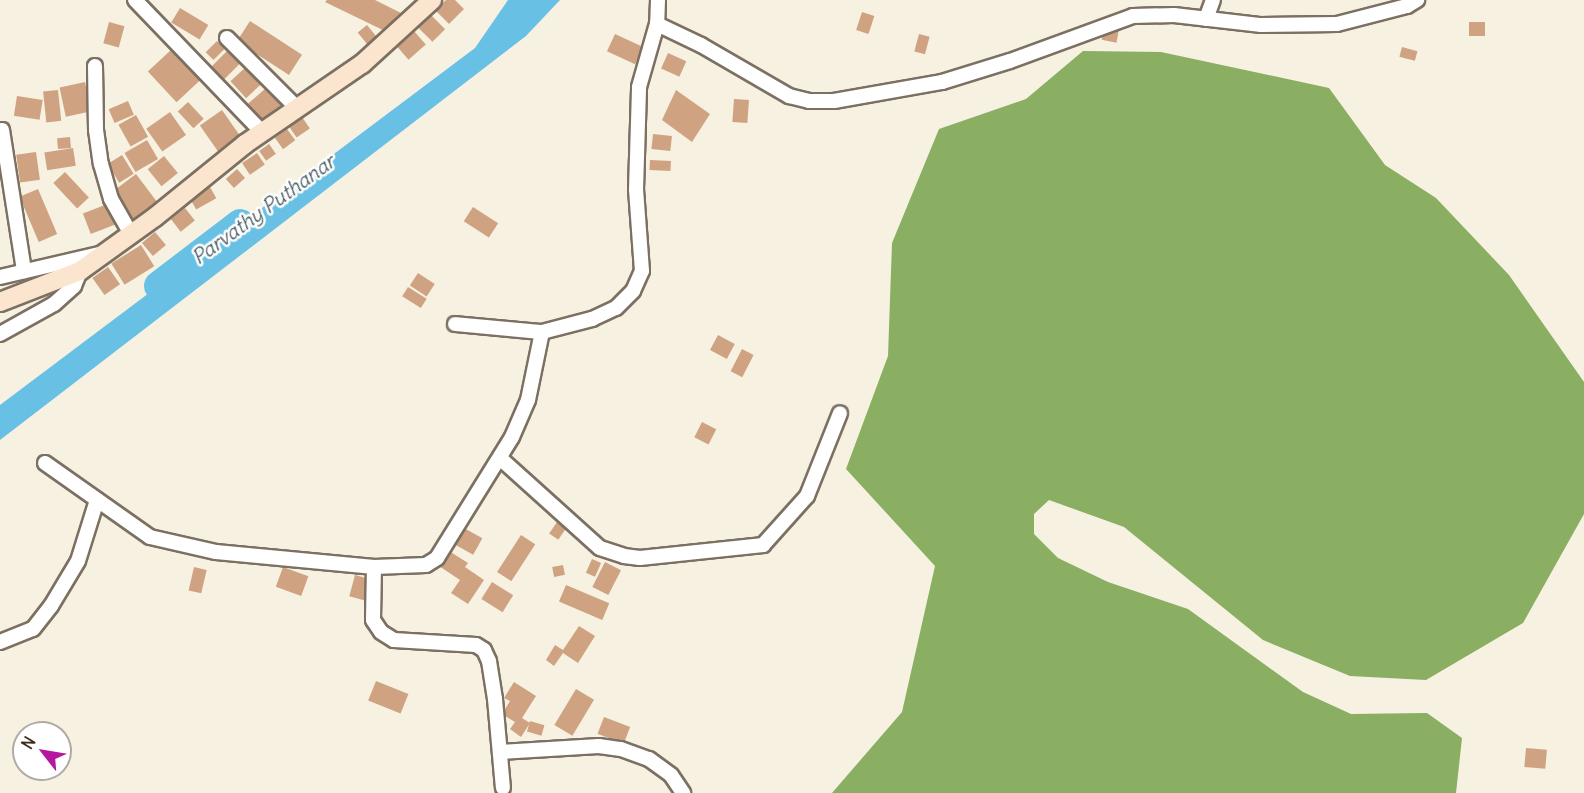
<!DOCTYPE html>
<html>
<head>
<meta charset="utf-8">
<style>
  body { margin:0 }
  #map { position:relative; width:1584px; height:793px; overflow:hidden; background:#f6f1e1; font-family:Delius,sans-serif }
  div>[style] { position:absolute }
  .forest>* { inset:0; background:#8aae62 }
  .water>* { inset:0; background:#68c0e5 }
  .river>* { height:30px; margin:-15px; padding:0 15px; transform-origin:15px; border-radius:15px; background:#68c0e5 }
  .building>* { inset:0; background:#cfa381; transform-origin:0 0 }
  .roads { filter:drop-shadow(2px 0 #7c7062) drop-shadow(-2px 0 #7c7062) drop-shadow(0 2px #7c7062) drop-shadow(0 -2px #7c7062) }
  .street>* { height:14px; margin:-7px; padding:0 7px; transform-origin:7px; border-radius:7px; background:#fff }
  .secondary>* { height:18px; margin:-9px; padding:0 9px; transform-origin:9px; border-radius:9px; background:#fbe5cf }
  span { translate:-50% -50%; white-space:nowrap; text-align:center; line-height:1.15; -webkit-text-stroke:5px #fff; paint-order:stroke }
  .water-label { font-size:20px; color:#4b5e64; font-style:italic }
  .north { position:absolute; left:12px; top:721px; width:60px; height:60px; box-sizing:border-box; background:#fff; border:2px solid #b1aaa5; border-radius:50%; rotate:301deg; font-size:16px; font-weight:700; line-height:24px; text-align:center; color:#3b2a1e }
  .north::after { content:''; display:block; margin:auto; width:21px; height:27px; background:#b5179e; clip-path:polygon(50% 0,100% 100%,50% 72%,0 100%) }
</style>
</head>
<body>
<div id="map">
  <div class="forest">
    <div style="clip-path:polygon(1083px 51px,1161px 52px,1329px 88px,1385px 165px,1436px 198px,1509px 275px,1584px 382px,1584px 514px,1523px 623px,1426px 680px,1350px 676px,1263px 640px,1124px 527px,1049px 500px,1034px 514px,1034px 534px,1058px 558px,1108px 582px,1188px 609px,1303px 692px,1351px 714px,1427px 713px,1462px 738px,1456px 793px,832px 793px,902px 712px,935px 566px,846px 469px,888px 356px,892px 243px,939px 129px,1026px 99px)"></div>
  </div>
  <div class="water">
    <div style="clip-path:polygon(508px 0,560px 0,526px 36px,0 440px,0 405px,475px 48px)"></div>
  </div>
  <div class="river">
    <div style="left:159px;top:286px;width:102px;rotate:-37.4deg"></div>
  </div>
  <div class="building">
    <div style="clip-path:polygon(327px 0,375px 0,401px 13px,391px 34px,325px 2px)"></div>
    <div style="clip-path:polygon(446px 0,455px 0,464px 9px,449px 24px,435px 10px)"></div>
    <div style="left:180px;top:8px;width:33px;height:17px;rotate:31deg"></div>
    <div style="left:862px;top:12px;width:13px;height:19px;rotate:18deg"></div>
    <div style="left:431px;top:15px;width:20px;height:18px;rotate:45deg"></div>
    <div style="left:250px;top:21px;width:62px;height:24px;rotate:33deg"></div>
    <div style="left:109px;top:22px;width:16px;height:22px;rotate:15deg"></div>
    <div style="left:1469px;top:22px;width:16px;height:14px"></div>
    <div style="left:367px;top:25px;width:21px;height:12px;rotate:51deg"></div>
    <div style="left:1104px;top:28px;width:15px;height:12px;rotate:11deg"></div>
    <div style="left:414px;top:31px;width:18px;height:23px;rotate:49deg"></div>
    <div style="left:615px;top:34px;width:31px;height:19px;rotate:25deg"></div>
    <div style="left:919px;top:34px;width:11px;height:18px;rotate:15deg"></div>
    <div style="left:217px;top:41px;width:11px;height:16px;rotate:45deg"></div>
    <div style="left:1402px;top:47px;width:16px;height:10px;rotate:15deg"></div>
    <div style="left:172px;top:49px;width:42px;height:33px;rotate:47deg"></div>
    <div style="left:229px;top:49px;width:18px;height:25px;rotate:45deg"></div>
    <div style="left:668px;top:53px;width:20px;height:17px;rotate:24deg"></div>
    <div style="left:248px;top:65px;width:23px;height:24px;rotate:47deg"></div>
    <div style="left:85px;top:82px;width:30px;height:26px;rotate:78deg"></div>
    <div style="left:266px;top:88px;width:23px;height:25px;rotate:49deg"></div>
    <div style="left:58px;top:90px;width:31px;height:15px;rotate:84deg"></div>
    <div style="clip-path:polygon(676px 90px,710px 114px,692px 142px,662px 120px)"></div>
    <div style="left:17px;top:96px;width:26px;height:20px;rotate:9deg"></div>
    <div style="left:734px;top:99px;width:15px;height:23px;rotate:4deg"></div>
    <div style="left:128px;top:101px;width:15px;height:21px;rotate:67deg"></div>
    <div style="left:188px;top:102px;width:23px;height:14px;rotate:47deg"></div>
    <div style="left:222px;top:110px;width:32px;height:27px;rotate:55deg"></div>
    <div style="left:170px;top:112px;width:28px;height:29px;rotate:55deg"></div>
    <div style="left:136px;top:115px;width:25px;height:20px;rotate:61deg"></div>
    <div style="left:302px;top:117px;width:14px;height:16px;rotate:56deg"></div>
    <div style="left:287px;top:129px;width:14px;height:15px;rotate:54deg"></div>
    <div style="left:653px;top:134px;width:19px;height:15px;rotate:6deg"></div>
    <div style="left:70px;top:137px;width:11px;height:13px;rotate:85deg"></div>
    <div style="left:147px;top:140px;width:22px;height:26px;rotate:60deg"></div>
    <div style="left:269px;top:144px;width:12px;height:12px;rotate:55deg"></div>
    <div style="left:73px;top:148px;width:18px;height:29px;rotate:81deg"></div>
    <div style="left:36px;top:152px;width:28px;height:20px;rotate:82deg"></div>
    <div style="left:257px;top:153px;width:14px;height:18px;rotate:56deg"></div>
    <div style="left:122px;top:155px;width:22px;height:17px;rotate:58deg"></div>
    <div style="left:164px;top:156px;width:22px;height:21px;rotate:51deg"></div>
    <div style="left:650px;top:160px;width:21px;height:10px;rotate:3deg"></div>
    <div style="left:237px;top:169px;width:12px;height:15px;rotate:48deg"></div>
    <div style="left:65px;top:172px;width:35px;height:16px;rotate:47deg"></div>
    <div style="left:136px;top:174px;width:36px;height:32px;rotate:53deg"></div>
    <div style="left:210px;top:187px;width:13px;height:23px;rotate:61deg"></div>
    <div style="left:38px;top:189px;width:49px;height:20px;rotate:67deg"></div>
    <div style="left:110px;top:203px;width:22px;height:29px;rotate:69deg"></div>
    <div style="left:473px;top:207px;width:30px;height:17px;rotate:33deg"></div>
    <div style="left:185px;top:208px;width:16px;height:18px;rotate:52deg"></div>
    <div style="left:155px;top:232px;width:17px;height:17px;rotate:50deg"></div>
    <div style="left:141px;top:245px;width:25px;height:35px;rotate:58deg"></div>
    <div style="left:108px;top:267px;width:21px;height:19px;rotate:55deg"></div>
    <div style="left:418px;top:273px;width:20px;height:15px;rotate:33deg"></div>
    <div style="left:408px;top:287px;width:22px;height:11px;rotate:32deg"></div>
    <div style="left:718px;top:335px;width:19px;height:17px;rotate:28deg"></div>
    <div style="left:742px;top:349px;width:13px;height:25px;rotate:27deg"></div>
    <div style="left:702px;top:422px;width:16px;height:17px;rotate:27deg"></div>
    <div style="left:557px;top:522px;width:11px;height:14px;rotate:34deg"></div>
    <div style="left:464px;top:528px;width:21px;height:19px;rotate:29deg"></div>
    <div style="left:521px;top:535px;width:17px;height:44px;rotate:33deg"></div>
    <div style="clip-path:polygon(449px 551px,468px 563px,465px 567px,484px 580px,468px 604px,451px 593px,460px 580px,439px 566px)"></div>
    <div style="left:592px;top:559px;width:10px;height:15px;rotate:24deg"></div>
    <div style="left:605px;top:562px;width:18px;height:28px;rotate:27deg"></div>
    <div style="left:563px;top:565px;width:10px;height:11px;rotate:79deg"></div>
    <div style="left:194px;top:567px;width:13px;height:24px;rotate:13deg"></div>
    <div style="left:283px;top:567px;width:27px;height:21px;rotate:20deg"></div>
    <div style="left:355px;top:575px;width:16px;height:22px;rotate:15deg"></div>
    <div style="left:492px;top:582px;width:25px;height:20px;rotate:32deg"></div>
    <div style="left:566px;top:585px;width:47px;height:18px;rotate:23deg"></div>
    <div style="clip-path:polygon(579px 626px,595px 636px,578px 663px,563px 653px,554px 666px,546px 660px,555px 645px,563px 650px)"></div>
    <div style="left:376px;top:681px;width:35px;height:21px;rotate:22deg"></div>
    <div style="clip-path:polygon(514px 682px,536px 696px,522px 718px,530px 723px,521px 737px,510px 729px,515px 722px,502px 714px,510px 701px,504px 698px)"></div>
    <div style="left:576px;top:689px;width:21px;height:42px;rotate:31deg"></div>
    <div style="left:604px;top:717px;width:28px;height:18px;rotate:21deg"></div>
    <div style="left:530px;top:721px;width:15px;height:11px;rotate:16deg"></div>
    <div style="left:1526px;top:748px;width:21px;height:19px;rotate:5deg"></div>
  </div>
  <div class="roads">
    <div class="street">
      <div style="left:135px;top:0;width:183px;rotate:46.1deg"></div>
      <div style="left:658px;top:0;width:24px;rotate:92deg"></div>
      <div style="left:657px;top:24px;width:49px;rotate:25.5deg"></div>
      <div style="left:701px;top:45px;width:102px;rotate:30.1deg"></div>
      <div style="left:789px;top:96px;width:21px;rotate:14deg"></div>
      <div style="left:809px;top:101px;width:25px"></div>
      <div style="left:834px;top:101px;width:110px;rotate:-10deg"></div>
      <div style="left:942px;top:82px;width:71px;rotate:-17.2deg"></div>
      <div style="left:1010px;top:61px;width:131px;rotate:-20.1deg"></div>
      <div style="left:1133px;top:16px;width:41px;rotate:-1.4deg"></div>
      <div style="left:1174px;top:15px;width:88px;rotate:6.6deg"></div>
      <div style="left:1261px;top:25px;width:76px;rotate:-0.8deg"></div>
      <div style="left:1337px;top:24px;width:72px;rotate:-14.4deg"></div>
      <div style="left:1407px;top:6px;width:12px;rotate:-31deg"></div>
      <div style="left:1206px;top:19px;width:20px;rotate:-70deg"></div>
      <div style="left:227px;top:38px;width:99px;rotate:45deg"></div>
      <div style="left:95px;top:66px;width:64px;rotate:89.1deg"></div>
      <div style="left:96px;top:130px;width:34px;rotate:82deg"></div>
      <div style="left:101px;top:164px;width:36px;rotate:74deg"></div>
      <div style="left:111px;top:199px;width:40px;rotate:60.3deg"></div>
      <div style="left:2px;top:130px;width:143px;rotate:81.1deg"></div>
      <div style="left:0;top:277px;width:106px;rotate:-13.1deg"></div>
      <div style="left:455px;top:324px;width:87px;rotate:5.3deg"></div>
      <div style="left:0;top:334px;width:62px;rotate:-29.1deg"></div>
      <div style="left:54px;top:304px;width:27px;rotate:-42deg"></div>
      <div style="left:74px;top:286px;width:16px;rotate:-68deg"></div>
      <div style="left:501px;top:459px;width:133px;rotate:42deg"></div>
      <div style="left:600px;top:548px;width:25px;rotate:18deg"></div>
      <div style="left:624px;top:556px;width:16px;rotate:7deg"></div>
      <div style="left:640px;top:558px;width:124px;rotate:-6deg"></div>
      <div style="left:763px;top:545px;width:66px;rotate:-48.1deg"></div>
      <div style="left:807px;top:496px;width:89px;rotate:-68.3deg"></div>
      <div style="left:45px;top:463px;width:128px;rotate:35.2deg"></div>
      <div style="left:150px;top:537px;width:68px;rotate:12.8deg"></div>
      <div style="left:216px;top:552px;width:159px;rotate:5.4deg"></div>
      <div style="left:374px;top:567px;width:52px;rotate:-2.2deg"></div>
      <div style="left:426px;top:565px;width:13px;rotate:-32deg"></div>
      <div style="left:437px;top:558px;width:142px;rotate:-58.2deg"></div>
      <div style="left:512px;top:437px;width:40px;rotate:-66.6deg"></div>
      <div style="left:528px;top:400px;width:69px;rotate:-78.4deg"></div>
      <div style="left:542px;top:332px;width:52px;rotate:-14.6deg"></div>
      <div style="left:592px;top:319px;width:26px;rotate:-25deg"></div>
      <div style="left:616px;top:308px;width:24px;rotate:-45deg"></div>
      <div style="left:633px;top:291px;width:22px;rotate:-66deg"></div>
      <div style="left:642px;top:271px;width:81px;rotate:-94.2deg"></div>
      <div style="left:636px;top:190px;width:103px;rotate:-88.3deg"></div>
      <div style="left:639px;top:87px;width:66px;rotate:-74.1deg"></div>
      <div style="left:374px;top:567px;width:53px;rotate:91.1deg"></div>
      <div style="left:373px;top:620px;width:14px;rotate:56deg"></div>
      <div style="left:381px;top:632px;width:15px;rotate:32deg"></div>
      <div style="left:394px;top:640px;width:82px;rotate:3.5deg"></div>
      <div style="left:476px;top:645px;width:9px;rotate:32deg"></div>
      <div style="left:484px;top:650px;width:12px;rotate:66deg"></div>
      <div style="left:489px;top:661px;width:38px;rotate:81deg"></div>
      <div style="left:495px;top:699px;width:89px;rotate:84.9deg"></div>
      <div style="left:0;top:642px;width:35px;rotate:-22deg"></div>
      <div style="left:33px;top:629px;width:29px;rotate:-52deg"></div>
      <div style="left:51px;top:606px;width:52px;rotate:-59deg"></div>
      <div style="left:78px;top:561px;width:64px;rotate:-72.7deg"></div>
      <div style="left:500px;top:752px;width:99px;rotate:-3.5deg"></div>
      <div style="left:599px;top:746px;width:22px;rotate:8deg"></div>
      <div style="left:621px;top:749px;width:30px;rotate:20deg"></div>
      <div style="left:649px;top:759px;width:27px;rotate:36deg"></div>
      <div style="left:671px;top:775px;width:22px;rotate:56deg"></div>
    </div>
    <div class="secondary">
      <div style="left:0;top:302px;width:86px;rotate:-21.2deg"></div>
      <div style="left:80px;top:271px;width:92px;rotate:-35.8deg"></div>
      <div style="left:155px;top:217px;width:116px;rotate:-39deg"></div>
      <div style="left:245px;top:144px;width:142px;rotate:-34.4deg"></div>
      <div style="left:362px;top:64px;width:95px;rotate:-42.4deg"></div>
    </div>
  </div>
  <div class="water-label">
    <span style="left:263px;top:209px;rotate:-36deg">Parvathy Puthanar</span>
  </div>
  <div class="north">N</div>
</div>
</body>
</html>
